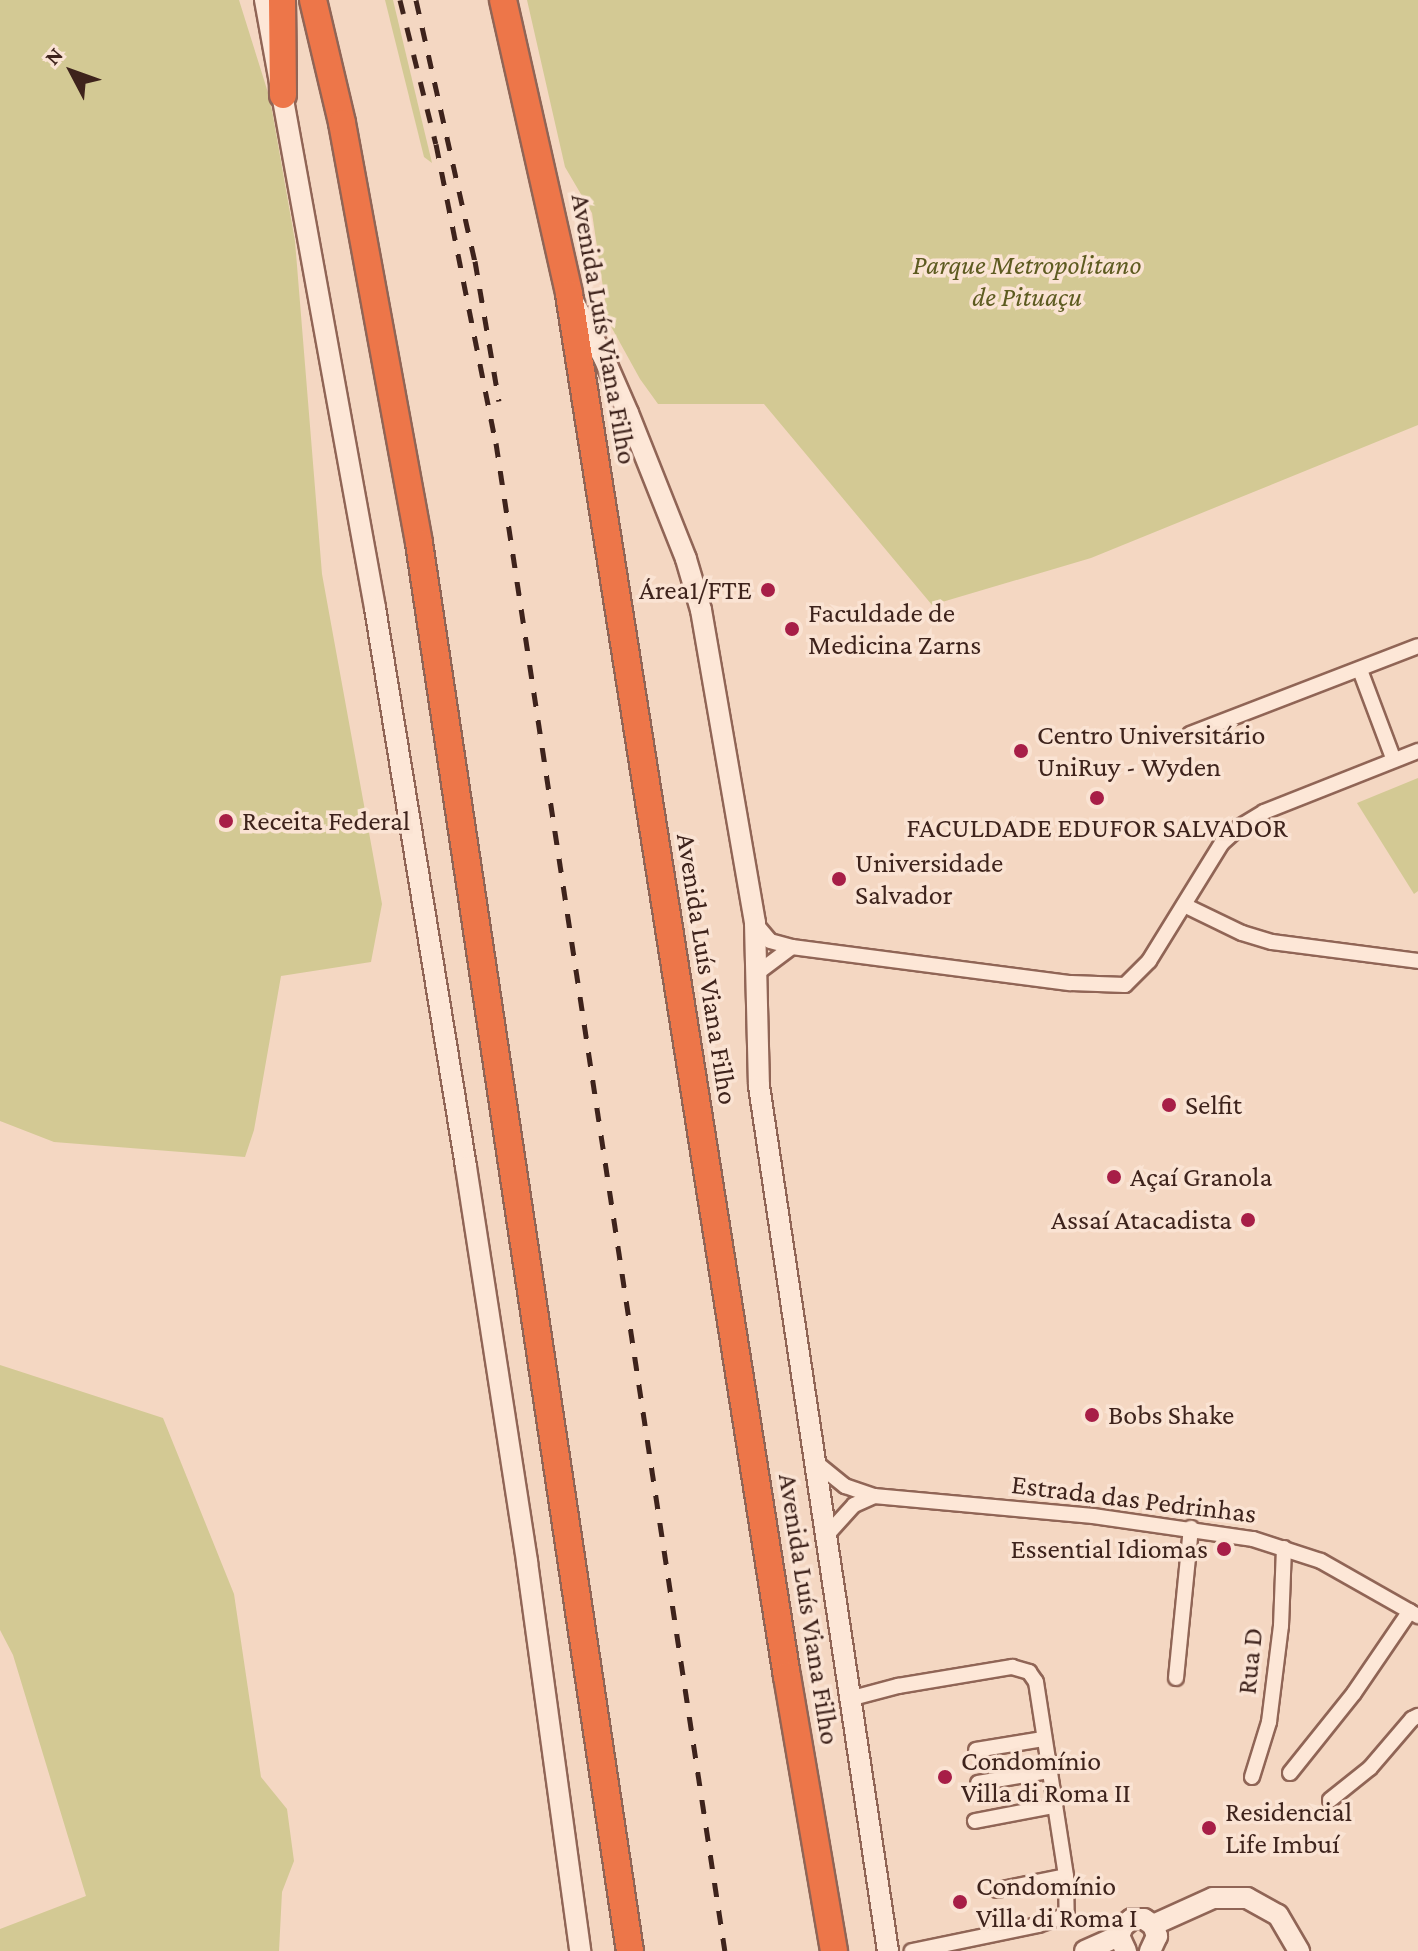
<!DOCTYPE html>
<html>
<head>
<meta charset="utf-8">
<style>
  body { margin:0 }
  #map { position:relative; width:1418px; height:1951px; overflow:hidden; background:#f4d7c2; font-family:"Crimson Pro",serif }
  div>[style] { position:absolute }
  .green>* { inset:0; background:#d3c994 }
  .roads { filter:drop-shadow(2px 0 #906556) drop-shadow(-2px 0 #906556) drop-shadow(0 2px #906556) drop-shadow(0 -2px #906556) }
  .street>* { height:14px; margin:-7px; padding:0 7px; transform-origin:7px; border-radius:7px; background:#fde7d7 }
  .secondary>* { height:20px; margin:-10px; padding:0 10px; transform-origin:10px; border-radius:10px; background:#fde7d7 }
  .highway>* { height:26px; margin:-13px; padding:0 13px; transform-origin:13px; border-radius:13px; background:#ed7649 }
  .rail>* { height:5px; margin-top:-2.5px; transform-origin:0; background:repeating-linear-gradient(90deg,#3e231c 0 14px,transparent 0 28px) }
  .dots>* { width:22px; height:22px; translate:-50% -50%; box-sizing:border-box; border:4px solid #fae3d3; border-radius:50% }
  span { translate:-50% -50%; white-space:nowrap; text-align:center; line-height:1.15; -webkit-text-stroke:7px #fae3d3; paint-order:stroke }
  .park-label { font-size:28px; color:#5d5b20; font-style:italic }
  .street-label { font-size:28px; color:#3e231c }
  .poi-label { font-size:28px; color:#3e231c }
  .right { translate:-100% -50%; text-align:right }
  .left { translate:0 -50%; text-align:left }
  .north { position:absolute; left:32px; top:32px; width:80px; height:80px; -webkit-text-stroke:6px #fae3d3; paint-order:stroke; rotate:311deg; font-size:22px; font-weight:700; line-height:32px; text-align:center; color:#3e231c }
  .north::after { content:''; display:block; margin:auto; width:28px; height:36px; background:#3e231c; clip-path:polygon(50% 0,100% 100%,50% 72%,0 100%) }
</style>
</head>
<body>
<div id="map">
  <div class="green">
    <div style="clip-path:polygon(0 0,239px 0,270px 99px,295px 241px,322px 574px,382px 904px,371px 962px,281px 976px,254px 1130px,245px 1157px,54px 1142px,0 1121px)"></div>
    <div style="clip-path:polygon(385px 0,393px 0,432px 163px,424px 157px)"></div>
    <div style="clip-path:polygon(527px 0,1418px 0,1418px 425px,1091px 558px,932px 605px,764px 404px,658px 404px,640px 379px,608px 321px,592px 213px,565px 167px)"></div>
    <div style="clip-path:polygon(1418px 778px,1418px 891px,1414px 894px,1357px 803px)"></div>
    <div style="clip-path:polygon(0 1365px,163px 1418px,234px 1594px,261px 1777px,287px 1809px,294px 1861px,282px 1892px,279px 1951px,0 1951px,0 1929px,86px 1896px,13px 1655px,0 1630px)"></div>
  </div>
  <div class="roads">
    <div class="street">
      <div style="left:1360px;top:670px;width:94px;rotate:69.4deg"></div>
      <div style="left:1190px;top:734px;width:244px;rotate:-21.1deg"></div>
      <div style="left:1184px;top:905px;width:64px;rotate:25.8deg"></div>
      <div style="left:1242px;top:933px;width:31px;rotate:17deg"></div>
      <div style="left:1272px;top:942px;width:147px;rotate:7.4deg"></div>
      <div style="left:755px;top:923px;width:23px;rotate:50deg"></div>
      <div style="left:770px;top:941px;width:23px;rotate:15deg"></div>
      <div style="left:792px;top:947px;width:281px;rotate:7.4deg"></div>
      <div style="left:1071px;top:983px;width:54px;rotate:2.1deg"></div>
      <div style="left:1125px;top:985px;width:34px;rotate:-45deg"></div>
      <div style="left:1149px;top:961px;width:139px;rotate:-58.3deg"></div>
      <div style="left:1222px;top:843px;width:25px;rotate:-42deg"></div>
      <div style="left:1241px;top:826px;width:27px;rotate:-31deg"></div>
      <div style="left:1264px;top:812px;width:166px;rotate:-21.6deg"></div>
      <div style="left:756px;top:974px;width:45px;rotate:-36.9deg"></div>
      <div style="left:814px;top:1461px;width:40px;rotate:39deg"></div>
      <div style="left:845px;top:1486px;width:31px;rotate:19deg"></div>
      <div style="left:874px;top:1496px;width:220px;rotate:5.2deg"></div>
      <div style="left:1093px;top:1516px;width:162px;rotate:8.2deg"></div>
      <div style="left:1253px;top:1539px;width:71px;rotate:17.9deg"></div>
      <div style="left:1321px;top:1561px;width:112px;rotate:29.6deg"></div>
      <div style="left:825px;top:1537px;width:43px;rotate:-47.8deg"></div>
      <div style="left:854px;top:1505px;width:22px;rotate:-24deg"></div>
      <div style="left:1176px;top:1678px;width:151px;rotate:-84.3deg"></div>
      <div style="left:849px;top:1699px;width:51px;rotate:-14.9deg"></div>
      <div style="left:898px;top:1686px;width:116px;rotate:-9.5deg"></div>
      <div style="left:1012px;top:1667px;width:18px;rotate:16deg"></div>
      <div style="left:1029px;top:1672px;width:12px;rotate:55deg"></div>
      <div style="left:1036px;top:1682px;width:196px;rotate:81.2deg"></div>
      <div style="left:1066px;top:1876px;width:39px;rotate:89deg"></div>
      <div style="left:1067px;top:1915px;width:31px;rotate:161deg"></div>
      <div style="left:1038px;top:1925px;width:129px;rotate:168.3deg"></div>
      <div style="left:976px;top:1750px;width:68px;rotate:-9.3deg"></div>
      <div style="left:1290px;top:1773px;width:102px;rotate:-51.3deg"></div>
      <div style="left:1354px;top:1693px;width:99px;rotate:-55.7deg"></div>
      <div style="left:1252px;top:1777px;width:58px;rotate:-72.8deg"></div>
      <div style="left:1269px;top:1722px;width:97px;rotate:-82.9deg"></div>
      <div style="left:1281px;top:1626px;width:78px;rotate:-87.8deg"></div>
      <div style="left:978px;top:1783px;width:71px;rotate:-9.7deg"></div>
      <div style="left:1330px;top:1800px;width:51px;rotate:-38.7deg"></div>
      <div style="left:1370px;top:1768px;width:65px;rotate:-49.4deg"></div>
      <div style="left:1412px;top:1719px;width:7px;rotate:-27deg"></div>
      <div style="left:975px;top:1821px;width:79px;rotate:-10.9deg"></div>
      <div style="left:997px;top:1890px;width:70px;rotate:-11.5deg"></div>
    </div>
    <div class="secondary">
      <div style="left:265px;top:0;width:618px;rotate:79.74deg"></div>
      <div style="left:375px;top:608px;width:566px;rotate:80.75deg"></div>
      <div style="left:466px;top:1167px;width:400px;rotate:81.2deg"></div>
      <div style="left:527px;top:1562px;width:393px;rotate:82.2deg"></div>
      <div style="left:574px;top:303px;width:63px;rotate:61.4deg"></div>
      <div style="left:604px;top:358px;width:60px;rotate:66.4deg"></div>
      <div style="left:628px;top:413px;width:157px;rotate:68.3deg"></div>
      <div style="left:686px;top:559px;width:53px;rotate:73.6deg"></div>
      <div style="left:701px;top:610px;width:318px;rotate:80.2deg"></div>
      <div style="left:755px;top:923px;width:163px;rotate:88.6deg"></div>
      <div style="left:759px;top:1086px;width:875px;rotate:81.52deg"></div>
      <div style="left:1153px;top:1925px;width:66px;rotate:-24.2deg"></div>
      <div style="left:1213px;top:1898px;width:34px"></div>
      <div style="left:1247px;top:1898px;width:35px;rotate:29deg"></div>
      <div style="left:1278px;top:1915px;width:42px;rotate:59.7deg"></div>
      <div style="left:1085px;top:1951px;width:37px;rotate:-24deg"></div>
      <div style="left:1126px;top:1951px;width:17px;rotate:-115deg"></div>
      <div style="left:1119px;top:1936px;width:11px;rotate:-68deg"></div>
      <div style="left:1123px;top:1926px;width:11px;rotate:-38deg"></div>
      <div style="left:1132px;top:1919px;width:12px"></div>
      <div style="left:1144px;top:1919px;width:11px;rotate:34deg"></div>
      <div style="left:1153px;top:1925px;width:12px;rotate:70deg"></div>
      <div style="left:1157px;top:1936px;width:17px;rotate:115deg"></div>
    </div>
    <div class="highway">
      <div style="left:282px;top:0;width:95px;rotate:89.4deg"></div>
      <div style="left:313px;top:0;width:126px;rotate:76.7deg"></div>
      <div style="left:342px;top:123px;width:427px;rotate:79.6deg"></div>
      <div style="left:419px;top:543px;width:1424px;rotate:81.48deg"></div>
      <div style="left:503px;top:0;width:301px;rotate:77.3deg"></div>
      <div style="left:569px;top:294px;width:1399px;rotate:81.04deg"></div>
      <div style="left:787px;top:1676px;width:279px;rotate:80.3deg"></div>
    </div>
  </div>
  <div class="rail">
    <div style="left:400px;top:0;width:148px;rotate:76deg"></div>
    <div style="left:436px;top:144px;width:305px;rotate:78.7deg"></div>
    <div style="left:496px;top:443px;width:1525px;rotate:81.37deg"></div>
    <div style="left:416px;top:0;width:268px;rotate:77.3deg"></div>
    <div style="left:475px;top:261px;width:142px;rotate:80.3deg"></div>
  </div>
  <div class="dots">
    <div style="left:768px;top:590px;background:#a71e47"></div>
    <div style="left:792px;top:629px;background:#a71e47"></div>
    <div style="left:1021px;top:751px;background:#a71e47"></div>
    <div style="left:1097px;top:798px;background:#a71e47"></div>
    <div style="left:226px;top:821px;background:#a71e47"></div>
    <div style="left:839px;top:879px;background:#a71e47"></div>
    <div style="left:1169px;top:1105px;background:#a71e47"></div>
    <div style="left:1114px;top:1177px;background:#a71e47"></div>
    <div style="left:1248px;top:1220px;background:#a71e47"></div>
    <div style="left:1092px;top:1415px;background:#a71e47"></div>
    <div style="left:1224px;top:1549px;background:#a71e47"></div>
    <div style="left:945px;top:1777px;background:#a71e47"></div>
    <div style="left:1209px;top:1828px;background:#a71e47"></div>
    <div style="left:960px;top:1902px;background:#a71e47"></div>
  </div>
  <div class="park-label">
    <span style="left:1027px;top:281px">Parque Metropolitano<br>de Pituaçu</span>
  </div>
  <div class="street-label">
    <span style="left:604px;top:329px;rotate:80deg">Avenida Luís Viana Filho</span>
    <span style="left:707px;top:969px;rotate:81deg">Avenida Luís Viana Filho</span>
    <span style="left:1134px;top:1499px;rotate:7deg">Estrada das Pedrinhas</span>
    <span style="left:809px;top:1609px;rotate:81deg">Avenida Luís Viana Filho</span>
    <span style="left:1250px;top:1661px;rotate:-84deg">Rua D</span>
  </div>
  <div class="poi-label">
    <span class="right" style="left:752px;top:590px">Área1/FTE</span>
    <span class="left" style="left:808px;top:629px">Faculdade de<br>Medicina Zarns</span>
    <span class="left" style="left:1037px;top:751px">Centro Universitário<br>UniRuy - Wyden</span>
    <span class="left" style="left:242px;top:821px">Receita Federal</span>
    <span style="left:1097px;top:828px">FACULDADE EDUFOR SALVADOR</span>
    <span class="left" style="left:855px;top:879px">Universidade<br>Salvador</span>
    <span class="left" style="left:1185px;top:1105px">Selfit</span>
    <span class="left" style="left:1130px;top:1177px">Açaí Granola</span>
    <span class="right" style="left:1232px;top:1220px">Assaí Atacadista</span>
    <span class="left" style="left:1108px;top:1415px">Bobs Shake</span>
    <span class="right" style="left:1208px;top:1549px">Essential Idiomas</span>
    <span class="left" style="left:961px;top:1777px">Condomínio<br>Villa di Roma II</span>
    <span class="left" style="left:1225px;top:1828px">Residencial<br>Life Imbuí</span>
    <span class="left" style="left:976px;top:1902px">Condomínio<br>Villa di Roma I</span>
  </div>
  <div class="north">N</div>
</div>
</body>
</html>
